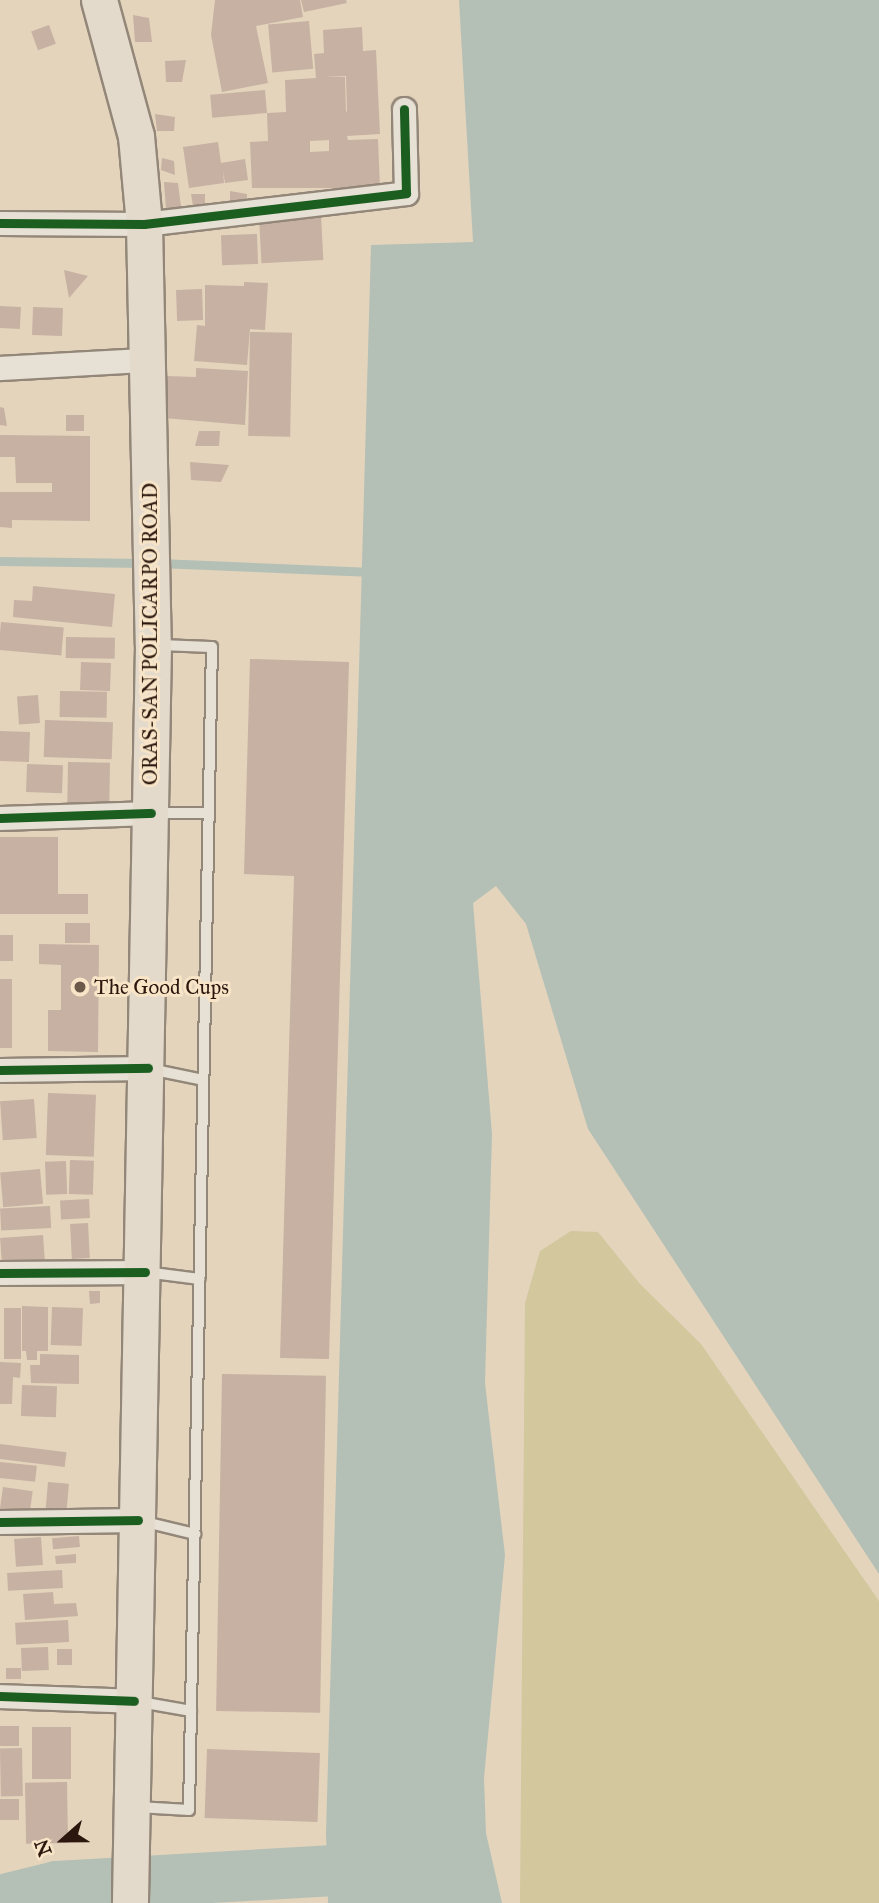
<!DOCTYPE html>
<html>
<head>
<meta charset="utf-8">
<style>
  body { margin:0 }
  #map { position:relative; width:879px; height:1903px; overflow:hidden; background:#e4d4bc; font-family:"IM FELL Great Primer",serif }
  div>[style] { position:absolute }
  .green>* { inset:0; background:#d2c79d }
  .water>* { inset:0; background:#b4c0b6 }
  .stream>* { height:9px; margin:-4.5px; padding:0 4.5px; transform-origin:4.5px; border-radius:4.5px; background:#b4c0b6 }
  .river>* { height:51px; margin:-25.5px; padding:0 25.5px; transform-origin:25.5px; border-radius:25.5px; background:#b4c0b6 }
  .building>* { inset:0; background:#c7b1a2; transform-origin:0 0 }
  .roads { filter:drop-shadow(2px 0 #938779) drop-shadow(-2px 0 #938779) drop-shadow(0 2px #938779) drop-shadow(0 -2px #938779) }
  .service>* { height:10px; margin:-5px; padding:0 5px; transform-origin:5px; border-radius:5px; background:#e7e0d4 }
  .minor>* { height:23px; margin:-11.5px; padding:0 11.5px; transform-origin:11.5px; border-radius:11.5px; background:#e7e0d4 }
  .primary>* { height:35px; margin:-17.5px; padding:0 17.5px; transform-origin:17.5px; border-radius:17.5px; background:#e4dacc }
  .cycleway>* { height:9px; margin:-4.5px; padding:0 4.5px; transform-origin:4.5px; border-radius:4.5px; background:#1b5e20 }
  .dots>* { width:19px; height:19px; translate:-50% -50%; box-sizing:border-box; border:4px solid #f8e5c8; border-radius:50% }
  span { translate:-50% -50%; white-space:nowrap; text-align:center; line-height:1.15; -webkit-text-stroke:6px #f8e5c8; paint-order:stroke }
  .street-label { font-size:21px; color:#2b170d }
  .poi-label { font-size:21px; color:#2b170d }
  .left { translate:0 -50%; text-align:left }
  .north { position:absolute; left:28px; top:1805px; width:70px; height:70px; -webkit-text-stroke:5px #f8e5c8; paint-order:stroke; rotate:249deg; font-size:19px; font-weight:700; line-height:28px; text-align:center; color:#2b170d }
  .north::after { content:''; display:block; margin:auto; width:24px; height:32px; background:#2b170d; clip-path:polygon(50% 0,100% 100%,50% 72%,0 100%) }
</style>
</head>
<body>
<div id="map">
  <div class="green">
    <div style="clip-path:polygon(571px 1231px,598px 1232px,640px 1284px,701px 1344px,879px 1601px,879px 1903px,520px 1903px,525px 1303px,540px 1251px)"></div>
  </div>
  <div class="water">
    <div style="clip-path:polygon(459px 0,879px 0,879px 1574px,588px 1129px,526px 924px,496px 886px,473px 903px,492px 1134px,485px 1383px,505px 1555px,484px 1778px,486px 1833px,502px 1903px,328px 1903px,326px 1833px,371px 245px,473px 242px)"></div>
  </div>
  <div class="stream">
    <div style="left:0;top:561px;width:145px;rotate:0.8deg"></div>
    <div style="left:159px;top:563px;width:213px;rotate:2.4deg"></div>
  </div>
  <div class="river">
    <div style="left:0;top:1900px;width:58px;rotate:-14deg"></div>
    <div style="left:56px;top:1886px;width:343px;rotate:-3.3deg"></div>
  </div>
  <div class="building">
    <div style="clip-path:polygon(215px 0,300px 0,303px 17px,256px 26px,268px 83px,222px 92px,211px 35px)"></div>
    <div style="clip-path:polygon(301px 0,346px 0,347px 3px,304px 12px)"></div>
    <div style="clip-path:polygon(133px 15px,149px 18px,152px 42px,135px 42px)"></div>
    <div style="left:309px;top:21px;width:48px;height:41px;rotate:85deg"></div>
    <div style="left:49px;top:25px;width:20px;height:19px;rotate:70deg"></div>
    <div style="clip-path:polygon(evenodd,362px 27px,363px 51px,376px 50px,380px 134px,347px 136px,348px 140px,378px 139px,380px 188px,252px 188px,250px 142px,268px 141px,267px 113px,286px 112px,285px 80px,316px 78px,314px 54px,324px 53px,323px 30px,362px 27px,346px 76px,347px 111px,346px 112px,345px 77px,324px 77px,346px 76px,362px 27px,329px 140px,329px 151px,310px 152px,310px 141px,329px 140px)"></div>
    <div style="clip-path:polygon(186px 60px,182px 82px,166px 82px,165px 61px)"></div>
    <div style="left:265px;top:90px;width:23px;height:55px;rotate:85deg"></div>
    <div style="clip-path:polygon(155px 114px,175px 117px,174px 131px,157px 131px)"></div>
    <div style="clip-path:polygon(218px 142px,221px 163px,245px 159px,248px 180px,225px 183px,223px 171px,224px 183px,189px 188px,183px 147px)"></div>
    <div style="clip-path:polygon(162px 158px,174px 161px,175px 175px,161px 170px)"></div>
    <div style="clip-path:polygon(164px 182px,178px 183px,181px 207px,166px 209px)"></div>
    <div style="clip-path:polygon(230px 191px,247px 194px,246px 207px,230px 206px)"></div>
    <div style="clip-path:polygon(191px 194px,205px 194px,205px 210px,194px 212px)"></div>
    <div style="left:321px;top:215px;width:45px;height:62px;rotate:87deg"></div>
    <div style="left:257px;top:234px;width:30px;height:36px;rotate:88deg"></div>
    <div style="clip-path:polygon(64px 270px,88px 276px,69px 298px)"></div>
    <div style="clip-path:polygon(244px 282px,268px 283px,265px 330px,250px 329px,247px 365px,194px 361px,197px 325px,205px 326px,205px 285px,244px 286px)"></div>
    <div style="left:202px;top:289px;width:31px;height:26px;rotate:88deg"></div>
    <div style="left:0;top:306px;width:21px;height:22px;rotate:3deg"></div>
    <div style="left:33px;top:307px;width:30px;height:28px;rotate:2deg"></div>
    <div style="left:250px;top:332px;width:42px;height:104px;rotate:1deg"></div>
    <div style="clip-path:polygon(196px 368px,248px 371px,245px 425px,164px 418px,166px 376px,196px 377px)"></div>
    <div style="clip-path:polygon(0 407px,4px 408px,7px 426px,0 425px)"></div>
    <div style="left:66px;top:415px;width:18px;height:16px"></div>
    <div style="clip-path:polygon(199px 431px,220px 431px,219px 446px,195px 446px)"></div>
    <div style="clip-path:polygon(0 435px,90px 436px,90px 521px,12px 520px,12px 528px,0 527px,0 492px,52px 492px,52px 483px,16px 483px,15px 457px,0 457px)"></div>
    <div style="clip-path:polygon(190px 462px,229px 465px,221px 482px,191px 480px)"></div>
    <div style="clip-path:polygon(33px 586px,115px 594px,112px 627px,13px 617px,14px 600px,32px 601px)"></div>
    <div style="left:1px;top:622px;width:63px;height:28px;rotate:5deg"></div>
    <div style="left:66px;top:637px;width:49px;height:21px;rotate:1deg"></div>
    <div style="clip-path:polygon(250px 659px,349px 662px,329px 1359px,280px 1358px,294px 876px,244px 874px)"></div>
    <div style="left:81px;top:662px;width:30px;height:28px;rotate:2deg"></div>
    <div style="left:60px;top:691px;width:47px;height:26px;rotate:1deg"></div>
    <div style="left:38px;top:695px;width:28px;height:21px;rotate:86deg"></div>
    <div style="left:45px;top:720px;width:68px;height:37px;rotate:2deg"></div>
    <div style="left:0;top:731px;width:30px;height:30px;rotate:2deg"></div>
    <div style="left:68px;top:762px;width:42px;height:42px;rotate:1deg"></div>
    <div style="left:27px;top:764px;width:36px;height:28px;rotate:2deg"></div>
    <div style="clip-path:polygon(0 837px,58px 837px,58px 894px,88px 894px,88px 914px,0 914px)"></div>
    <div style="left:65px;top:923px;width:25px;height:20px"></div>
    <div style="left:0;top:935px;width:13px;height:26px"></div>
    <div style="clip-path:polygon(39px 944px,99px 945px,98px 1052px,48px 1051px,48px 1010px,61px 1010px,61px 965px,39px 964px)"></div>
    <div style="left:0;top:979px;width:12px;height:69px"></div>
    <div style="left:48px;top:1093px;width:48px;height:62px;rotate:2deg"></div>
    <div style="left:34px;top:1099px;width:39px;height:34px;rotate:86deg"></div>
    <div style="left:70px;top:1160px;width:24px;height:34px;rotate:2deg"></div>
    <div style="left:66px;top:1161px;width:33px;height:21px;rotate:88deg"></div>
    <div style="left:40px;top:1169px;width:35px;height:40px;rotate:85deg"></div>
    <div style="left:89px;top:1199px;width:19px;height:29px;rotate:87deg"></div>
    <div style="left:50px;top:1206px;width:22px;height:50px;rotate:87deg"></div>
    <div style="left:88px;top:1223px;width:35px;height:18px;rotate:87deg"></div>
    <div style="left:43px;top:1235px;width:26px;height:43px;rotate:86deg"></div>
    <div style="clip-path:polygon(89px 1291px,100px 1291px,100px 1303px,90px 1304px)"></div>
    <div style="clip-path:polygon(22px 1306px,48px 1307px,48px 1351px,37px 1351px,37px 1360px,27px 1360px,26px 1351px,22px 1351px)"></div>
    <div style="left:52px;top:1307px;width:31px;height:38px;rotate:2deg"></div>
    <div style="left:4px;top:1308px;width:17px;height:51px"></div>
    <div style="clip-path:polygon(40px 1354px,79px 1355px,79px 1384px,31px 1383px,30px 1365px,40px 1365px)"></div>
    <div style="clip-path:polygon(0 1362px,21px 1363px,20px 1378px,13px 1377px,12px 1404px,0 1404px)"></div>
    <div style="left:222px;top:1374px;width:104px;height:337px;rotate:1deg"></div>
    <div style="left:22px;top:1385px;width:35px;height:31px;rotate:2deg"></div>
    <div style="left:0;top:1444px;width:67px;height:15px;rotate:7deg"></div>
    <div style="left:0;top:1462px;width:37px;height:16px;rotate:6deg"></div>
    <div style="left:48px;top:1482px;width:21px;height:29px;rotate:5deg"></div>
    <div style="left:3px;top:1487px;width:30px;height:23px;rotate:8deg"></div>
    <div style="left:79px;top:1536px;width:11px;height:27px;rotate:85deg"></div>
    <div style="left:41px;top:1537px;width:28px;height:27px;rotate:86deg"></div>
    <div style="clip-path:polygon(76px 1554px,76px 1563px,56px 1564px,55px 1556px)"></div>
    <div style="left:62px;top:1570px;width:18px;height:55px;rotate:87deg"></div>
    <div style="clip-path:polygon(53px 1592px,54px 1604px,76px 1603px,78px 1616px,25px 1620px,23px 1594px)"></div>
    <div style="left:68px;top:1620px;width:22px;height:53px;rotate:87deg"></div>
    <div style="left:48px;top:1647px;width:23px;height:27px;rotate:88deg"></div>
    <div style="left:57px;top:1649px;width:15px;height:16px"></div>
    <div style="left:21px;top:1668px;width:11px;height:15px;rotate:90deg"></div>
    <div style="left:0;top:1726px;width:19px;height:20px"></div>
    <div style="left:32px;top:1727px;width:39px;height:52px"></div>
    <div style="left:22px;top:1748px;width:48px;height:22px;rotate:89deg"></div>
    <div style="left:207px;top:1749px;width:113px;height:69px;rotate:2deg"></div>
    <div style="left:67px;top:1782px;width:61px;height:42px;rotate:89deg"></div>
    <div style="left:0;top:1799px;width:19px;height:21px"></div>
  </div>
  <div class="roads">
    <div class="service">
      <div style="left:153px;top:813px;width:54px"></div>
      <div style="left:150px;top:1069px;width:54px;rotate:11.7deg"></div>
      <div style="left:145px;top:1272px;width:55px;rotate:7.3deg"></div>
      <div style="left:141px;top:1521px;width:56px;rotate:13.5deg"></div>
      <div style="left:140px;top:1702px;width:52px;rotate:10deg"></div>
      <div style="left:137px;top:1807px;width:52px;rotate:3.3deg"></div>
      <div style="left:189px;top:1810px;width:1163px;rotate:-88.87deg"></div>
      <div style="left:212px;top:647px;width:53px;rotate:-177.8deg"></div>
    </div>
    <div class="minor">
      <div style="left:0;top:223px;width:144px;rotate:0.4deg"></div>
      <div style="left:144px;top:224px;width:264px;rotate:-6.7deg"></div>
      <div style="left:406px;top:193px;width:84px;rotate:-91.4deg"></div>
      <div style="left:0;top:368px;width:145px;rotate:-3.2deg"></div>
      <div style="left:0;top:818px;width:151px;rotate:-1.9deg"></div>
      <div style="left:0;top:1070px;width:148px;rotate:-0.8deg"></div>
      <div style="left:0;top:1273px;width:145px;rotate:-0.4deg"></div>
      <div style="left:0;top:1522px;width:138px;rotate:-0.8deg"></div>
      <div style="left:0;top:1696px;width:134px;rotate:2.1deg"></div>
    </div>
    <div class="primary">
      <div style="left:99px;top:0;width:141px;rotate:74.8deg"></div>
      <div style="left:136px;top:136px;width:88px;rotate:84.8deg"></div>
      <div style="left:144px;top:224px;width:421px;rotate:88.8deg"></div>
      <div style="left:153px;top:645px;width:1258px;rotate:91.05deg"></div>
    </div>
  </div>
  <div class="cycleway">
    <div style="left:0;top:223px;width:144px;rotate:0.4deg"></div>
    <div style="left:144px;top:224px;width:264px;rotate:-6.7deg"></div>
    <div style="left:406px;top:193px;width:84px;rotate:-91.4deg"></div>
    <div style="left:0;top:818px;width:151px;rotate:-1.9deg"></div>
    <div style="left:0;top:1070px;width:148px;rotate:-0.8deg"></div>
    <div style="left:0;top:1273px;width:145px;rotate:-0.4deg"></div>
    <div style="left:0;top:1522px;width:138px;rotate:-0.8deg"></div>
    <div style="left:0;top:1696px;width:134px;rotate:2.1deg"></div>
  </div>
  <div class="dots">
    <div style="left:80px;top:987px;background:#6c594a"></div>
  </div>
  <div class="street-label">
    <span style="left:150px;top:634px;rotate:-90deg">ORAS-SAN POLICARPO ROAD</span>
  </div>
  <div class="poi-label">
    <span class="left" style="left:94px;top:987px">The Good Cups</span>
  </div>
  <div class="north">N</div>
</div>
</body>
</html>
